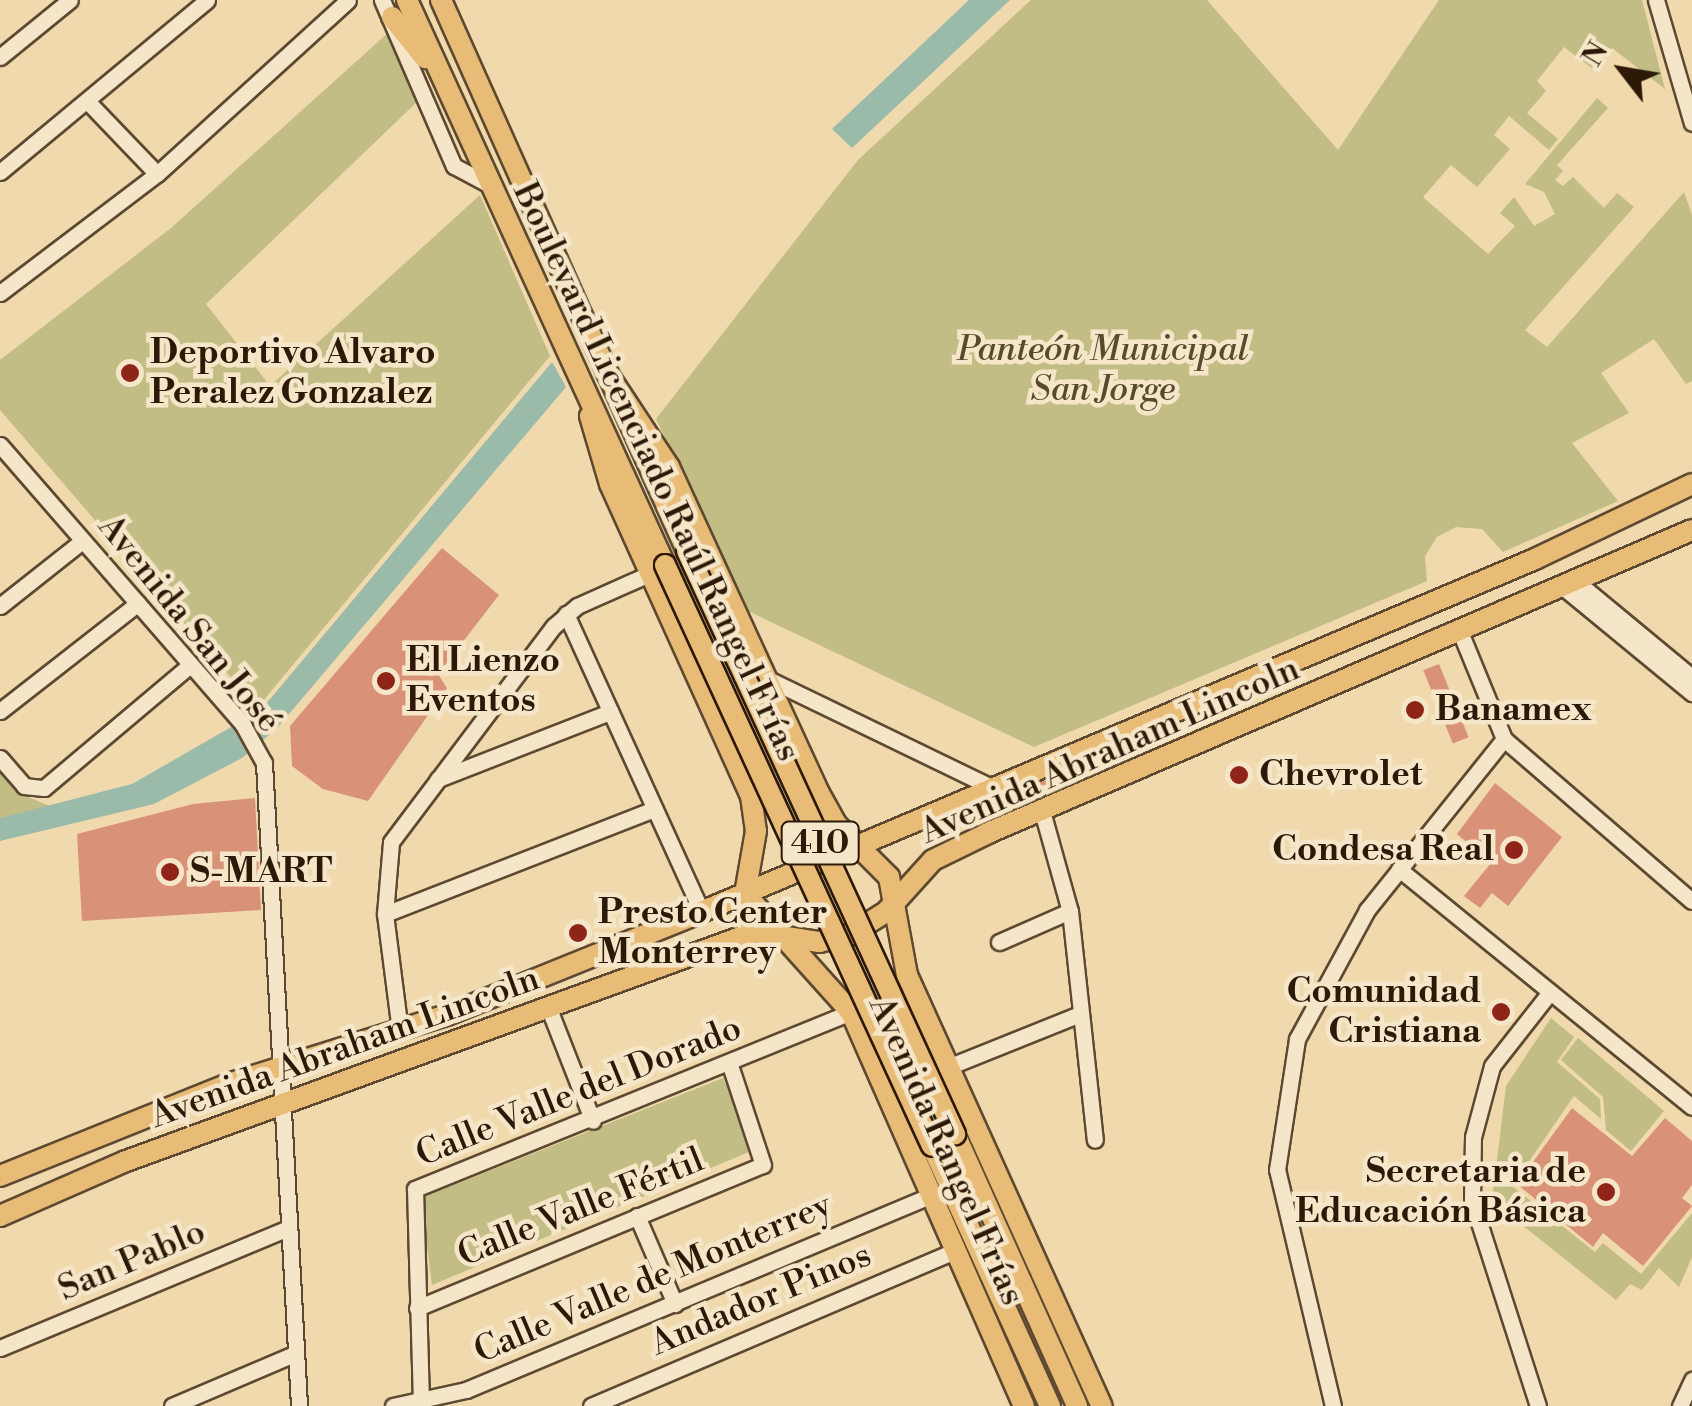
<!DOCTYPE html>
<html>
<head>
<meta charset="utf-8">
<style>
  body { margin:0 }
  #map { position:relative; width:1692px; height:1406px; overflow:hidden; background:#f0d9ac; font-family:"Libre Bodoni",serif }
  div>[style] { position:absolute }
  .green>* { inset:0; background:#c1bd84 }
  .water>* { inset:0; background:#9abaaa }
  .building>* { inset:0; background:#d99277; transform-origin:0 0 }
  .roads { filter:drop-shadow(2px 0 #5d4931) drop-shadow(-2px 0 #5d4931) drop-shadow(0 2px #5d4931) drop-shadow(0 -2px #5d4931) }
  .minor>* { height:15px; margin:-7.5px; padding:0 7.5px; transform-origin:7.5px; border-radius:7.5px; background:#f5e6c9 }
  .major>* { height:20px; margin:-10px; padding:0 10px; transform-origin:10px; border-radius:10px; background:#e8bc76 }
  .bridges { filter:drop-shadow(2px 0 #2c1908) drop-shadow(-2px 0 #2c1908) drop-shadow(0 2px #2c1908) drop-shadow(0 -2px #2c1908) }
  .major-bridge>* { height:20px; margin:-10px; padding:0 10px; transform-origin:10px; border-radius:10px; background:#e8bc76 }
  .dots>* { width:28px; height:28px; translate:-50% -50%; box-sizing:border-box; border:5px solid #f5e6c9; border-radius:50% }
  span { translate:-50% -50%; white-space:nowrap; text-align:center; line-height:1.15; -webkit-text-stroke:9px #f5e6c9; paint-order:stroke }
  .shield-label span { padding:2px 8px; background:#f5e6c9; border:2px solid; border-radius:8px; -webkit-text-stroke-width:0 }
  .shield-label { font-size:32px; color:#2c1908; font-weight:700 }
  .park-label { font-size:35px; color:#594a2d; font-style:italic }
  .poi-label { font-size:35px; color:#2c1908; font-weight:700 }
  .left { translate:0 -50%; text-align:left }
  .right { translate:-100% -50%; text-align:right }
  .street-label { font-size:35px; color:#2c1908 }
  .north { position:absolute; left:1572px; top:20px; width:100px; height:100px; -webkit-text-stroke:8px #f5e6c9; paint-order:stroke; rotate:301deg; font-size:28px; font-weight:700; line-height:40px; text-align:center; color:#2c1908 }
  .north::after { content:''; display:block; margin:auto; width:35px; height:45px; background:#2c1908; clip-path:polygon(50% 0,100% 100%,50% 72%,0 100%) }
</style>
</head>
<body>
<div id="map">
  <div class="green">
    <div style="clip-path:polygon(1031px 0,1207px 0,1338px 150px,1439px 0,1642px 0,1665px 89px,1612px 48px,1593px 69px,1564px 47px,1537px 81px,1546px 91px,1527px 113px,1558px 139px,1549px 150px,1509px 116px,1494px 135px,1510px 149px,1477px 187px,1451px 165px,1423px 197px,1488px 254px,1515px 226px,1500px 213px,1514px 197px,1534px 226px,1555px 214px,1544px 192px,1525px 184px,1597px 98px,1608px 108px,1557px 165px,1563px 171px,1555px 180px,1563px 186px,1573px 177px,1604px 208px,1617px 193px,1634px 207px,1525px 330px,1547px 347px,1684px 192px,1692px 215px,1692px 381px,1686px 384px,1654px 339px,1601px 373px,1629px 413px,1572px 443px,1618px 501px,1503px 552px,1482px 529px,1456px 527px,1437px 537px,1425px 556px,1427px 581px,1034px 747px,748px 611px,656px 419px,858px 160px)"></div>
    <div style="clip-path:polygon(388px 33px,418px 101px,206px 304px,270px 386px,480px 195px,550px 356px,257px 708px,0 410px,0 360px,171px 228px)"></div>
    <div style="clip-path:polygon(0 767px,18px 793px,50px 806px,0 818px)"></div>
    <div style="clip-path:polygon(1551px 1018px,1574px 1037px,1557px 1062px,1600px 1099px,1601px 1119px,1574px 1096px,1512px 1186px,1595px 1252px,1603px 1243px,1641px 1274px,1692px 1213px,1692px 1257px,1679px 1287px,1659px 1268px,1642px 1290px,1630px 1284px,1616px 1300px,1492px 1201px,1506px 1086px)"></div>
    <div style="clip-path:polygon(1578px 1038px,1664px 1111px,1631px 1151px,1606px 1130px,1603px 1097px,1561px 1060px)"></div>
    <div style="clip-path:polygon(723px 1078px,756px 1149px,432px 1285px,421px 1198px)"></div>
  </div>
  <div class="water">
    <div style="clip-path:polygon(969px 0,1010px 0,852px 148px,832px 129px)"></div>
    <div style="clip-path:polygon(552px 362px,566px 387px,278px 727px,242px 758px,154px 804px,0 841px,0 818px,132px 784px,261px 710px)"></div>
  </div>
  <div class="building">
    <div style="clip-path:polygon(442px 548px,499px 595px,438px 674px,447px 688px,368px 801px,323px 789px,292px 766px,290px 726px)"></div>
    <div style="left:1439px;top:664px;width:79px;height:17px;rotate:68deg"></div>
    <div style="left:1083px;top:765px;width:11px;height:75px;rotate:68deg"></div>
    <div style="clip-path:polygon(1495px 783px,1562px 837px,1508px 906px,1492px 893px,1480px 908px,1464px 896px,1491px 863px,1457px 834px)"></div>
    <div style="clip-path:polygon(255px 798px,261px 910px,82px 921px,77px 834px,193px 804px)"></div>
    <div style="clip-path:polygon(1572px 1108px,1632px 1156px,1665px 1118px,1692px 1141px,1692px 1185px,1682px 1198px,1692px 1206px,1643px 1266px,1603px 1233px,1593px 1247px,1517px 1184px)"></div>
  </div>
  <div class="roads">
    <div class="minor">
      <div style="left:382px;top:0;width:181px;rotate:66.6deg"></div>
      <div style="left:454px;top:166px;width:36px;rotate:28deg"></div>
      <div style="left:1656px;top:0;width:128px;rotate:73.7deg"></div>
      <div style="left:0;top:57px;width:90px;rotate:-39.2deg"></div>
      <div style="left:89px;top:103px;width:98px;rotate:46.2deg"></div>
      <div style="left:0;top:172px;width:269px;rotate:-39.7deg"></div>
      <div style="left:0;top:293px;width:197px;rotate:-37.2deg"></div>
      <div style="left:157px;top:174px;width:258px;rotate:-42.3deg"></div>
      <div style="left:0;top:445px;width:371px;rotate:49deg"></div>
      <div style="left:243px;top:725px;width:43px;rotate:61.1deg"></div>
      <div style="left:264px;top:763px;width:644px;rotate:86.88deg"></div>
      <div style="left:1577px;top:582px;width:149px;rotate:39.6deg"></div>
      <div style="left:1564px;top:588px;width:166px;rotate:39.4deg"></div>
      <div style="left:0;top:606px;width:105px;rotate:-38.4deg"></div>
      <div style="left:566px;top:614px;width:328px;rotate:65.5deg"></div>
      <div style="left:1461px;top:634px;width:113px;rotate:67.7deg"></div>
      <div style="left:1504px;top:739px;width:248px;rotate:40.8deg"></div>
      <div style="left:766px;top:678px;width:253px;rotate:25.8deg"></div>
      <div style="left:0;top:711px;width:175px;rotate:-38deg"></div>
      <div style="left:0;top:758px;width:37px;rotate:49deg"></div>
      <div style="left:24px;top:786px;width:20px;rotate:6deg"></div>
      <div style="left:44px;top:788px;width:191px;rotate:-40.1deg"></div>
      <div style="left:438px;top:779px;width:185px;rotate:-21.3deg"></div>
      <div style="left:1042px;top:811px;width:104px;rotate:74.4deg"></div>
      <div style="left:1070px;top:911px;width:230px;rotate:83.8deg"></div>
      <div style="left:1399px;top:869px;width:377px;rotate:39.1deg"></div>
      <div style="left:385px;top:914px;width:289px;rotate:-21.3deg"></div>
      <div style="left:999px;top:942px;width:77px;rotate:-23.6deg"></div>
      <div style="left:549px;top:1009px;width:120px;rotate:68.6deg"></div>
      <div style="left:400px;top:1031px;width:118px;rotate:-97.3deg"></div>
      <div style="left:385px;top:914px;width:72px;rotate:-85.2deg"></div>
      <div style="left:391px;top:842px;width:271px;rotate:-53deg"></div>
      <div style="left:554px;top:626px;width:30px;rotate:-41deg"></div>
      <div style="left:577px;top:606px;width:79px;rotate:-24deg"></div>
      <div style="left:948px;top:1067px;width:142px;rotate:-21.9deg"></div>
      <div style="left:637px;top:1216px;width:96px;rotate:66.6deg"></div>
      <div style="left:417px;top:1308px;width:374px;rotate:-22.5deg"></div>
      <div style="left:763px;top:1165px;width:105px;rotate:-108.3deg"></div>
      <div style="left:0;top:1348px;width:310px;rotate:-22.6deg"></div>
      <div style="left:421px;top:1403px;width:214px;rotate:-91.6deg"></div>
      <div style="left:415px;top:1189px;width:471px;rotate:-22.1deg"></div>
      <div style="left:172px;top:1406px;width:135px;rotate:-23.1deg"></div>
      <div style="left:393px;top:1406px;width:75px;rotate:-12.4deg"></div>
      <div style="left:466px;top:1390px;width:505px;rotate:-22.71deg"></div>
      <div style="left:591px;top:1406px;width:397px;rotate:-23.1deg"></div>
      <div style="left:1333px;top:1406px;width:243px;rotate:-103.3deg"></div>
      <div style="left:1277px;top:1170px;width:133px;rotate:-81.3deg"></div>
      <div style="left:1297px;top:1039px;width:147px;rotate:-61.5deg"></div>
      <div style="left:1367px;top:910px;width:219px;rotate:-51.3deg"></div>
      <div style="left:1538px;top:1406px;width:216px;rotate:-107.8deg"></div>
      <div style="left:1472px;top:1200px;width:63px;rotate:-89.1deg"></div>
      <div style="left:1473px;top:1137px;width:73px;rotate:-75deg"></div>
      <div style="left:1492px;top:1066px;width:94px;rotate:-51.9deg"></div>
      <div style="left:1680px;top:1406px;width:29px;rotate:-65deg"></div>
    </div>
    <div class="major">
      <div style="left:407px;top:0;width:621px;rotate:65.46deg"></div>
      <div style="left:441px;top:0;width:603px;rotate:65.94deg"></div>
      <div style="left:392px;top:17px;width:53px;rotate:51.2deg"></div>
      <div style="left:607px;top:373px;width:113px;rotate:56.6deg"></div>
      <div style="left:669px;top:467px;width:359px;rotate:65.3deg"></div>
      <div style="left:819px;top:793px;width:37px;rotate:61deg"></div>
      <div style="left:837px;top:825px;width:74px;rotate:45deg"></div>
      <div style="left:889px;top:877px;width:100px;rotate:79.6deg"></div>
      <div style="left:907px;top:975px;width:473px;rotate:65.7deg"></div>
      <div style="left:590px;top:416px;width:71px;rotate:73.6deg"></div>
      <div style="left:610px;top:484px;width:342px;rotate:65.7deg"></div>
      <div style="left:751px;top:796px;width:35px;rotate:82deg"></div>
      <div style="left:756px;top:831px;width:64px;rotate:99.9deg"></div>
      <div style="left:745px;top:894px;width:159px;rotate:48.1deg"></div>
      <div style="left:851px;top:1012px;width:430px;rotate:66.3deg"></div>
      <div style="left:955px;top:1134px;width:298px;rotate:65.8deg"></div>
      <div style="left:932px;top:1146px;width:286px;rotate:65.6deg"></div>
      <div style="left:0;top:1176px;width:249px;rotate:-21.9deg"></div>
      <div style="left:231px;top:1083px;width:226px;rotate:-17.5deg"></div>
      <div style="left:447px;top:1015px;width:266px;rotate:-22deg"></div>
      <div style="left:694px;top:915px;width:913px;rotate:-22.94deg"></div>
      <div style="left:1535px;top:559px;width:174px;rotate:-25.5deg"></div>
      <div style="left:0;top:1216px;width:137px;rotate:-23.6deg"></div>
      <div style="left:126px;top:1161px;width:669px;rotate:-20.01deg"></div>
      <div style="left:755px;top:932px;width:65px;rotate:8.9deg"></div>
      <div style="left:819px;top:942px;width:31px;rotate:-13deg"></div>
      <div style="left:849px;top:935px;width:44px;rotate:-31.9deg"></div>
      <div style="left:886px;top:912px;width:70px;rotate:-47.9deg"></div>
      <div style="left:933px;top:860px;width:61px;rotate:-26.1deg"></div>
      <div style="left:988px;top:833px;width:766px;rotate:-23.29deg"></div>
    </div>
  </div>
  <div class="bridges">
    <div class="major-bridge">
      <div style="left:687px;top:551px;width:642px;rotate:65.31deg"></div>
      <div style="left:665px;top:565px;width:639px;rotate:65.32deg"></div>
    </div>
  </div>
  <div class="dots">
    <div style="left:130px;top:373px;background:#8f2418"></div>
    <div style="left:386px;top:681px;background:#8f2418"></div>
    <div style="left:1415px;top:710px;background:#8f2418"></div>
    <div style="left:1239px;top:775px;background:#8f2418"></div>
    <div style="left:1514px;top:850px;background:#8f2418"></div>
    <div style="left:170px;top:872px;background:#8f2418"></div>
    <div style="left:578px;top:933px;background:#8f2418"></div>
    <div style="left:1501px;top:1012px;background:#8f2418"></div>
    <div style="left:1606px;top:1192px;background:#8f2418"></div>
  </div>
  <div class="shield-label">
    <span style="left:820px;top:843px">410</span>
  </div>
  <div class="park-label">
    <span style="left:1103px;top:370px">Panteón Municipal<br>San Jorge</span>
  </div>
  <div class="poi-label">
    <span class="left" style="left:150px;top:373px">Deportivo Alvaro<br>Peralez Gonzalez</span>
    <span class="left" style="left:406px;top:681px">El Lienzo<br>Eventos</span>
    <span class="left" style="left:1435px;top:710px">Banamex</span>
    <span class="left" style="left:1259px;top:775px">Chevrolet</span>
    <span class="right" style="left:1494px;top:850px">Condesa Real</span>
    <span class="left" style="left:190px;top:872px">S-MART</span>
    <span class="left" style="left:598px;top:933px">Presto Center<br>Monterrey</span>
    <span class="right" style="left:1481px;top:1012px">Comunidad<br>Cristiana</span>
    <span class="right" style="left:1586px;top:1192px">Secretaria de<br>Educación Básica</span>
  </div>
  <div class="street-label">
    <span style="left:656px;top:472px;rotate:65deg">Boulevard Licenciado Raúl Rangel Frías</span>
    <span style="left:189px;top:624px;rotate:51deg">Avenida San José</span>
    <span style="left:1110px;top:751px;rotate:-24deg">Avenida Abraham Lincoln</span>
    <span style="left:345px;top:1048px;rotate:-20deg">Avenida Abraham Lincoln</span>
    <span style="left:579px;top:1092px;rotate:-22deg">Calle Valle del Dorado</span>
    <span style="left:946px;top:1151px;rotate:66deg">Avenida Rangel Frías</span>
    <span style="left:581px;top:1208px;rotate:-22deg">Calle Valle Fértil</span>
    <span style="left:132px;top:1261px;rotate:-23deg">San Pablo</span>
    <span style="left:653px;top:1279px;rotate:-23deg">Calle Valle de Monterrey</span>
    <span style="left:761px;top:1300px;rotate:-23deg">Andador Pinos</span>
  </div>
  <div class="north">N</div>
</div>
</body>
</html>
